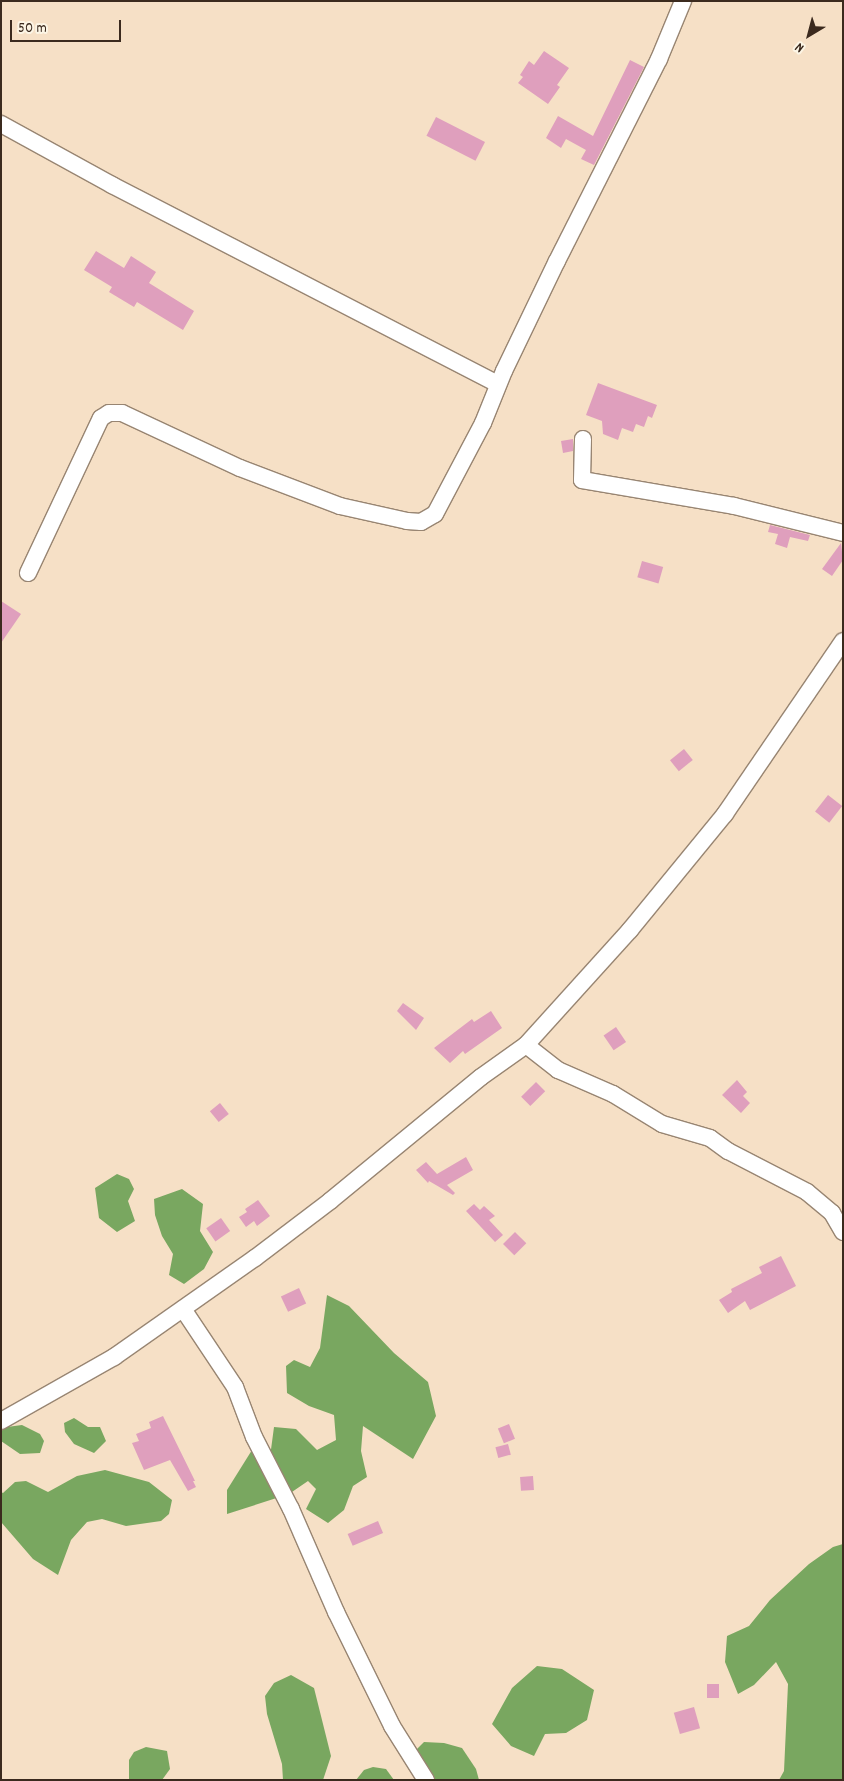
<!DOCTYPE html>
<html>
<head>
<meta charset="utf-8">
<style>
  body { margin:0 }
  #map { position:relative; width:844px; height:1781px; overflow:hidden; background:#f6e0c6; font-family:Dekko,sans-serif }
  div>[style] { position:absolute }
  .forest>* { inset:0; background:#79a760 }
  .building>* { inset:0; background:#df9fbd; transform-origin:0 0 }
  .roads { filter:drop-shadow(1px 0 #988572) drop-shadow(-1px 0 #988572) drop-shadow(0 1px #988572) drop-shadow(0 -1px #988572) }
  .minor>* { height:16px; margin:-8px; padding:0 8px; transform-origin:8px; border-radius:8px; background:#fff }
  span { translate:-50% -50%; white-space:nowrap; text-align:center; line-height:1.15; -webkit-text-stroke:4px #fcf5e5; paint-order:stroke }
  .frame { position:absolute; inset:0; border:2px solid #3b2a1e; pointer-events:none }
  .north { position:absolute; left:784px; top:10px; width:50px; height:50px; -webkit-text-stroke:4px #fcf5e5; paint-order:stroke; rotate:217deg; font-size:14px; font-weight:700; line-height:20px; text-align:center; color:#3b2a1e }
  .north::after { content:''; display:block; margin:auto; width:18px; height:22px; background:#3b2a1e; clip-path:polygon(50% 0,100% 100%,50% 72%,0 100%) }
  .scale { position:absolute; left:10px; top:20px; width:111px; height:22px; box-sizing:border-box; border:2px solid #3b2a1e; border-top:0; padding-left:6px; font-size:15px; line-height:18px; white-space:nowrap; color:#3b2a1e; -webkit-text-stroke:4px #fcf5e5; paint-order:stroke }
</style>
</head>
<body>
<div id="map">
  <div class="forest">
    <div style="clip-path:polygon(117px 1174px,129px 1179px,134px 1189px,128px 1201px,135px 1221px,117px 1232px,99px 1218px,95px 1188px)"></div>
    <div style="clip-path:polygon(182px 1189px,203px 1204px,200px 1231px,213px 1252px,204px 1269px,184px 1284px,169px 1275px,173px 1254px,162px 1236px,155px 1215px,154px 1199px)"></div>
    <div style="clip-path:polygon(327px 1295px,349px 1306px,394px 1353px,428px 1382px,436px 1416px,413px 1459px,363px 1426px,361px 1451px,367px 1477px,353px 1486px,344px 1510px,328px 1523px,306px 1509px,316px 1489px,308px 1481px,289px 1494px,227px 1514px,227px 1490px,252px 1450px,270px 1457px,274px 1427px,296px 1429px,317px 1450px,336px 1440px,334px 1415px,309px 1406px,287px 1393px,286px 1366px,294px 1360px,310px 1367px,320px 1348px)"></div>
    <div style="clip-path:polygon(74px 1418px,88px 1427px,100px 1427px,106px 1441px,94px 1453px,74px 1444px,65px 1432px,64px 1423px)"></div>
    <div style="clip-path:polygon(22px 1425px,40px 1434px,44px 1441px,40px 1453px,20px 1454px,1px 1441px,1px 1431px,7px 1427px)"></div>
    <div style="clip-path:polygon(105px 1470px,149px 1482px,172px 1500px,169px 1514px,161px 1521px,126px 1526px,102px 1519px,87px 1522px,71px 1540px,58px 1575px,33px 1559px,1px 1522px,1px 1492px,3px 1493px,15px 1482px,26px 1481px,48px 1492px,77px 1476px)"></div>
    <div style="clip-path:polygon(843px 1544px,843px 1780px,779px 1780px,784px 1771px,788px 1684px,776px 1662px,754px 1685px,738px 1694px,725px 1662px,727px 1636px,749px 1626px,770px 1600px,809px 1564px,833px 1547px)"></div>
    <div style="clip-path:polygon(537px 1666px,562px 1669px,594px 1690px,587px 1720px,566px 1733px,545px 1734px,534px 1756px,511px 1746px,492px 1724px,512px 1688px)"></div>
    <div style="clip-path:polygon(291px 1675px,314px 1688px,331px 1756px,323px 1780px,283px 1780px,282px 1764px,267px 1714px,265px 1696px,274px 1683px)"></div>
    <div style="clip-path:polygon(424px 1742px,444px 1743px,462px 1748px,476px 1769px,479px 1780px,434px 1780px,416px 1750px)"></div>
    <div style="clip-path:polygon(146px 1747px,167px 1751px,170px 1769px,162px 1780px,129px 1780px,129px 1760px,134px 1752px)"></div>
    <div style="clip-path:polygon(373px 1767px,386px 1769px,394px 1780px,356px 1780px,364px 1770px)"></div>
  </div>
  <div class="building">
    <div style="clip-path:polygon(544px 51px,569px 68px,557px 85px,560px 87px,548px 104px,518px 83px,523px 77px,520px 75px,529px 61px,534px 65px)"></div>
    <div style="clip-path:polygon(630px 60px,644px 67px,594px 165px,581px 159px,586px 150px,566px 139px,561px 148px,546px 138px,558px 116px,593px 136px)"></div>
    <div style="left:436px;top:117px;width:55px;height:21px;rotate:27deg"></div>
    <div style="clip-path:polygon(96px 251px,124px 268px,131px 256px,156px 272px,149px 283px,194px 311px,183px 330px,137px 302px,134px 307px,109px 292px,112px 287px,84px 270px)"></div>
    <div style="clip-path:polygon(598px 383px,657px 405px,652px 418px,648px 416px,644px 427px,636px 424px,633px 432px,622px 428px,618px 440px,603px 434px,602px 421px,586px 415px)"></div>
    <div style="clip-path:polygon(573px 439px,573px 451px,563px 453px,561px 441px)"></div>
    <div style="clip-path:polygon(770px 525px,810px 535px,808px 541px,790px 537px,787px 548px,775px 544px,778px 534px,768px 532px)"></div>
    <div style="clip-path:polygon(841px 543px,843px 560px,832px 576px,822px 569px)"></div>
    <div style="left:642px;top:561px;width:22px;height:17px;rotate:16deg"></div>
    <div style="clip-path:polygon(1px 601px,21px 614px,1px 643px)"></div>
    <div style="left:684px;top:749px;width:14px;height:18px;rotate:51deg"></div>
    <div style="left:828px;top:795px;width:18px;height:21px;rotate:38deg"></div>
    <div style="clip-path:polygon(403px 1003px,424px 1018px,416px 1030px,397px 1011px)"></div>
    <div style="clip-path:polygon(491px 1011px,502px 1028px,465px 1054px,463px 1051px,450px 1063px,434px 1048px,472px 1019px,474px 1022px)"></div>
    <div style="left:616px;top:1027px;width:18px;height:15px;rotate:56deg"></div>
    <div style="clip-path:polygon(737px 1080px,747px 1092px,743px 1096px,750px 1103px,741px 1113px,722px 1095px)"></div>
    <div style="left:536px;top:1082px;width:13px;height:21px;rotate:45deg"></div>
    <div style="left:220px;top:1103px;width:14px;height:13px;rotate:51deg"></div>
    <div style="clip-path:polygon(466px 1157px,473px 1170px,447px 1185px,455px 1193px,453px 1195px,429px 1181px,428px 1183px,416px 1170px,426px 1162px,437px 1174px)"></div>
    <div style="clip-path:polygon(258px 1200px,270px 1216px,257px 1226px,254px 1221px,246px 1227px,239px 1217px,247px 1212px,245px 1209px)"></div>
    <div style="clip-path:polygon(474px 1204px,480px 1210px,484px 1206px,495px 1216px,489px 1220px,503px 1235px,495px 1242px,466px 1211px)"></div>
    <div style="left:221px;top:1218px;width:16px;height:18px;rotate:55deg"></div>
    <div style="left:515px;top:1232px;width:16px;height:17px;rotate:45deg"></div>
    <div style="clip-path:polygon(781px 1256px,796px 1286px,750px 1310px,745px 1301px,728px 1313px,719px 1300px,732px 1292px,731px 1289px,762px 1273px,759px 1267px)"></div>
    <div style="left:299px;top:1288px;width:17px;height:20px;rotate:65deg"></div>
    <div style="clip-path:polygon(163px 1416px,195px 1481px,193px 1481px,196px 1487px,188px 1491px,170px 1460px,144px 1470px,132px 1443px,139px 1441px,136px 1434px,151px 1428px,149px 1422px)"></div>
    <div style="left:509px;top:1424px;width:16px;height:12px;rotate:68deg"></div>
    <div style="left:508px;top:1444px;width:11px;height:13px;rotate:75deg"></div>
    <div style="left:533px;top:1476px;width:14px;height:13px;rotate:86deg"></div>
    <div style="left:378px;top:1521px;width:13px;height:33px;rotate:67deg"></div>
    <div style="left:707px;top:1684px;width:12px;height:14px"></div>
    <div style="left:694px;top:1707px;width:22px;height:21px;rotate:74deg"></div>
  </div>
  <div class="roads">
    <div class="minor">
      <div style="left:1px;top:124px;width:127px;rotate:28.8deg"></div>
      <div style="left:112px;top:185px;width:434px;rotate:27.3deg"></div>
      <div style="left:583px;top:439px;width:41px;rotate:91.4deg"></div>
      <div style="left:582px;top:480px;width:154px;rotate:9.7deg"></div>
      <div style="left:734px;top:506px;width:112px;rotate:13.9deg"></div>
      <div style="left:28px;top:573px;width:171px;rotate:-64.8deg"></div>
      <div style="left:101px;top:418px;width:9px;rotate:-32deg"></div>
      <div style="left:109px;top:413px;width:13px"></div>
      <div style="left:122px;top:413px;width:130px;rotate:25deg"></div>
      <div style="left:240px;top:468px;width:107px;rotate:20.8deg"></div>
      <div style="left:340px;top:506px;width:69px;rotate:12.6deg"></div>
      <div style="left:407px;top:521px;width:14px;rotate:4deg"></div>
      <div style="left:421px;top:522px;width:16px;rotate:-30deg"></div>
      <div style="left:435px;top:514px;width:103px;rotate:-62.2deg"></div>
      <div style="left:483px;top:423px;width:56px;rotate:-68deg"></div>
      <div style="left:504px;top:371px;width:122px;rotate:-64.3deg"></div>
      <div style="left:557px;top:261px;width:226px;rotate:-63.2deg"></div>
      <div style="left:659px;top:59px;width:63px;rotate:-67.5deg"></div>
      <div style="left:526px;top:1045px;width:41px;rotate:38deg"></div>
      <div style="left:558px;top:1070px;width:60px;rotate:23.6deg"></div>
      <div style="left:613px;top:1094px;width:57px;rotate:31.5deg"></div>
      <div style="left:662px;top:1124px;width:50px;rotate:16.3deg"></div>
      <div style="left:710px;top:1138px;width:22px;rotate:36deg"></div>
      <div style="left:728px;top:1151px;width:89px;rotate:27.4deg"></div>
      <div style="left:807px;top:1192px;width:33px;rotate:40deg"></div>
      <div style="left:832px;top:1213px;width:22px;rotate:60deg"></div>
      <div style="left:183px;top:1309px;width:94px;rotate:56.3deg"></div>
      <div style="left:235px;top:1387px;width:53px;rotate:69.2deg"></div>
      <div style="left:254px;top:1437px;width:81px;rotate:62.8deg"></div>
      <div style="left:291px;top:1509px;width:112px;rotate:66.4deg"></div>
      <div style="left:336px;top:1612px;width:127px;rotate:63.8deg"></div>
      <div style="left:392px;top:1726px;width:64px;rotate:57.8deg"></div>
      <div style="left:1px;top:1421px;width:130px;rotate:-29.5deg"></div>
      <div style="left:114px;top:1357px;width:172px;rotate:-35.1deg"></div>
      <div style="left:255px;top:1258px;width:94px;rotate:-37.2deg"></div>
      <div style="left:330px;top:1201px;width:195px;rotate:-39.4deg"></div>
      <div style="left:481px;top:1077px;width:55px;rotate:-35.4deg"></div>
      <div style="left:526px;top:1045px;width:155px;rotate:-47.9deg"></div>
      <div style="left:630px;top:930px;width:150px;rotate:-50.7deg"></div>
      <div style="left:725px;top:814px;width:209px;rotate:-55.7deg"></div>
    </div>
  </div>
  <div class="frame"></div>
  <div class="north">N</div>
  <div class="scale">50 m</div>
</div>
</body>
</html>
